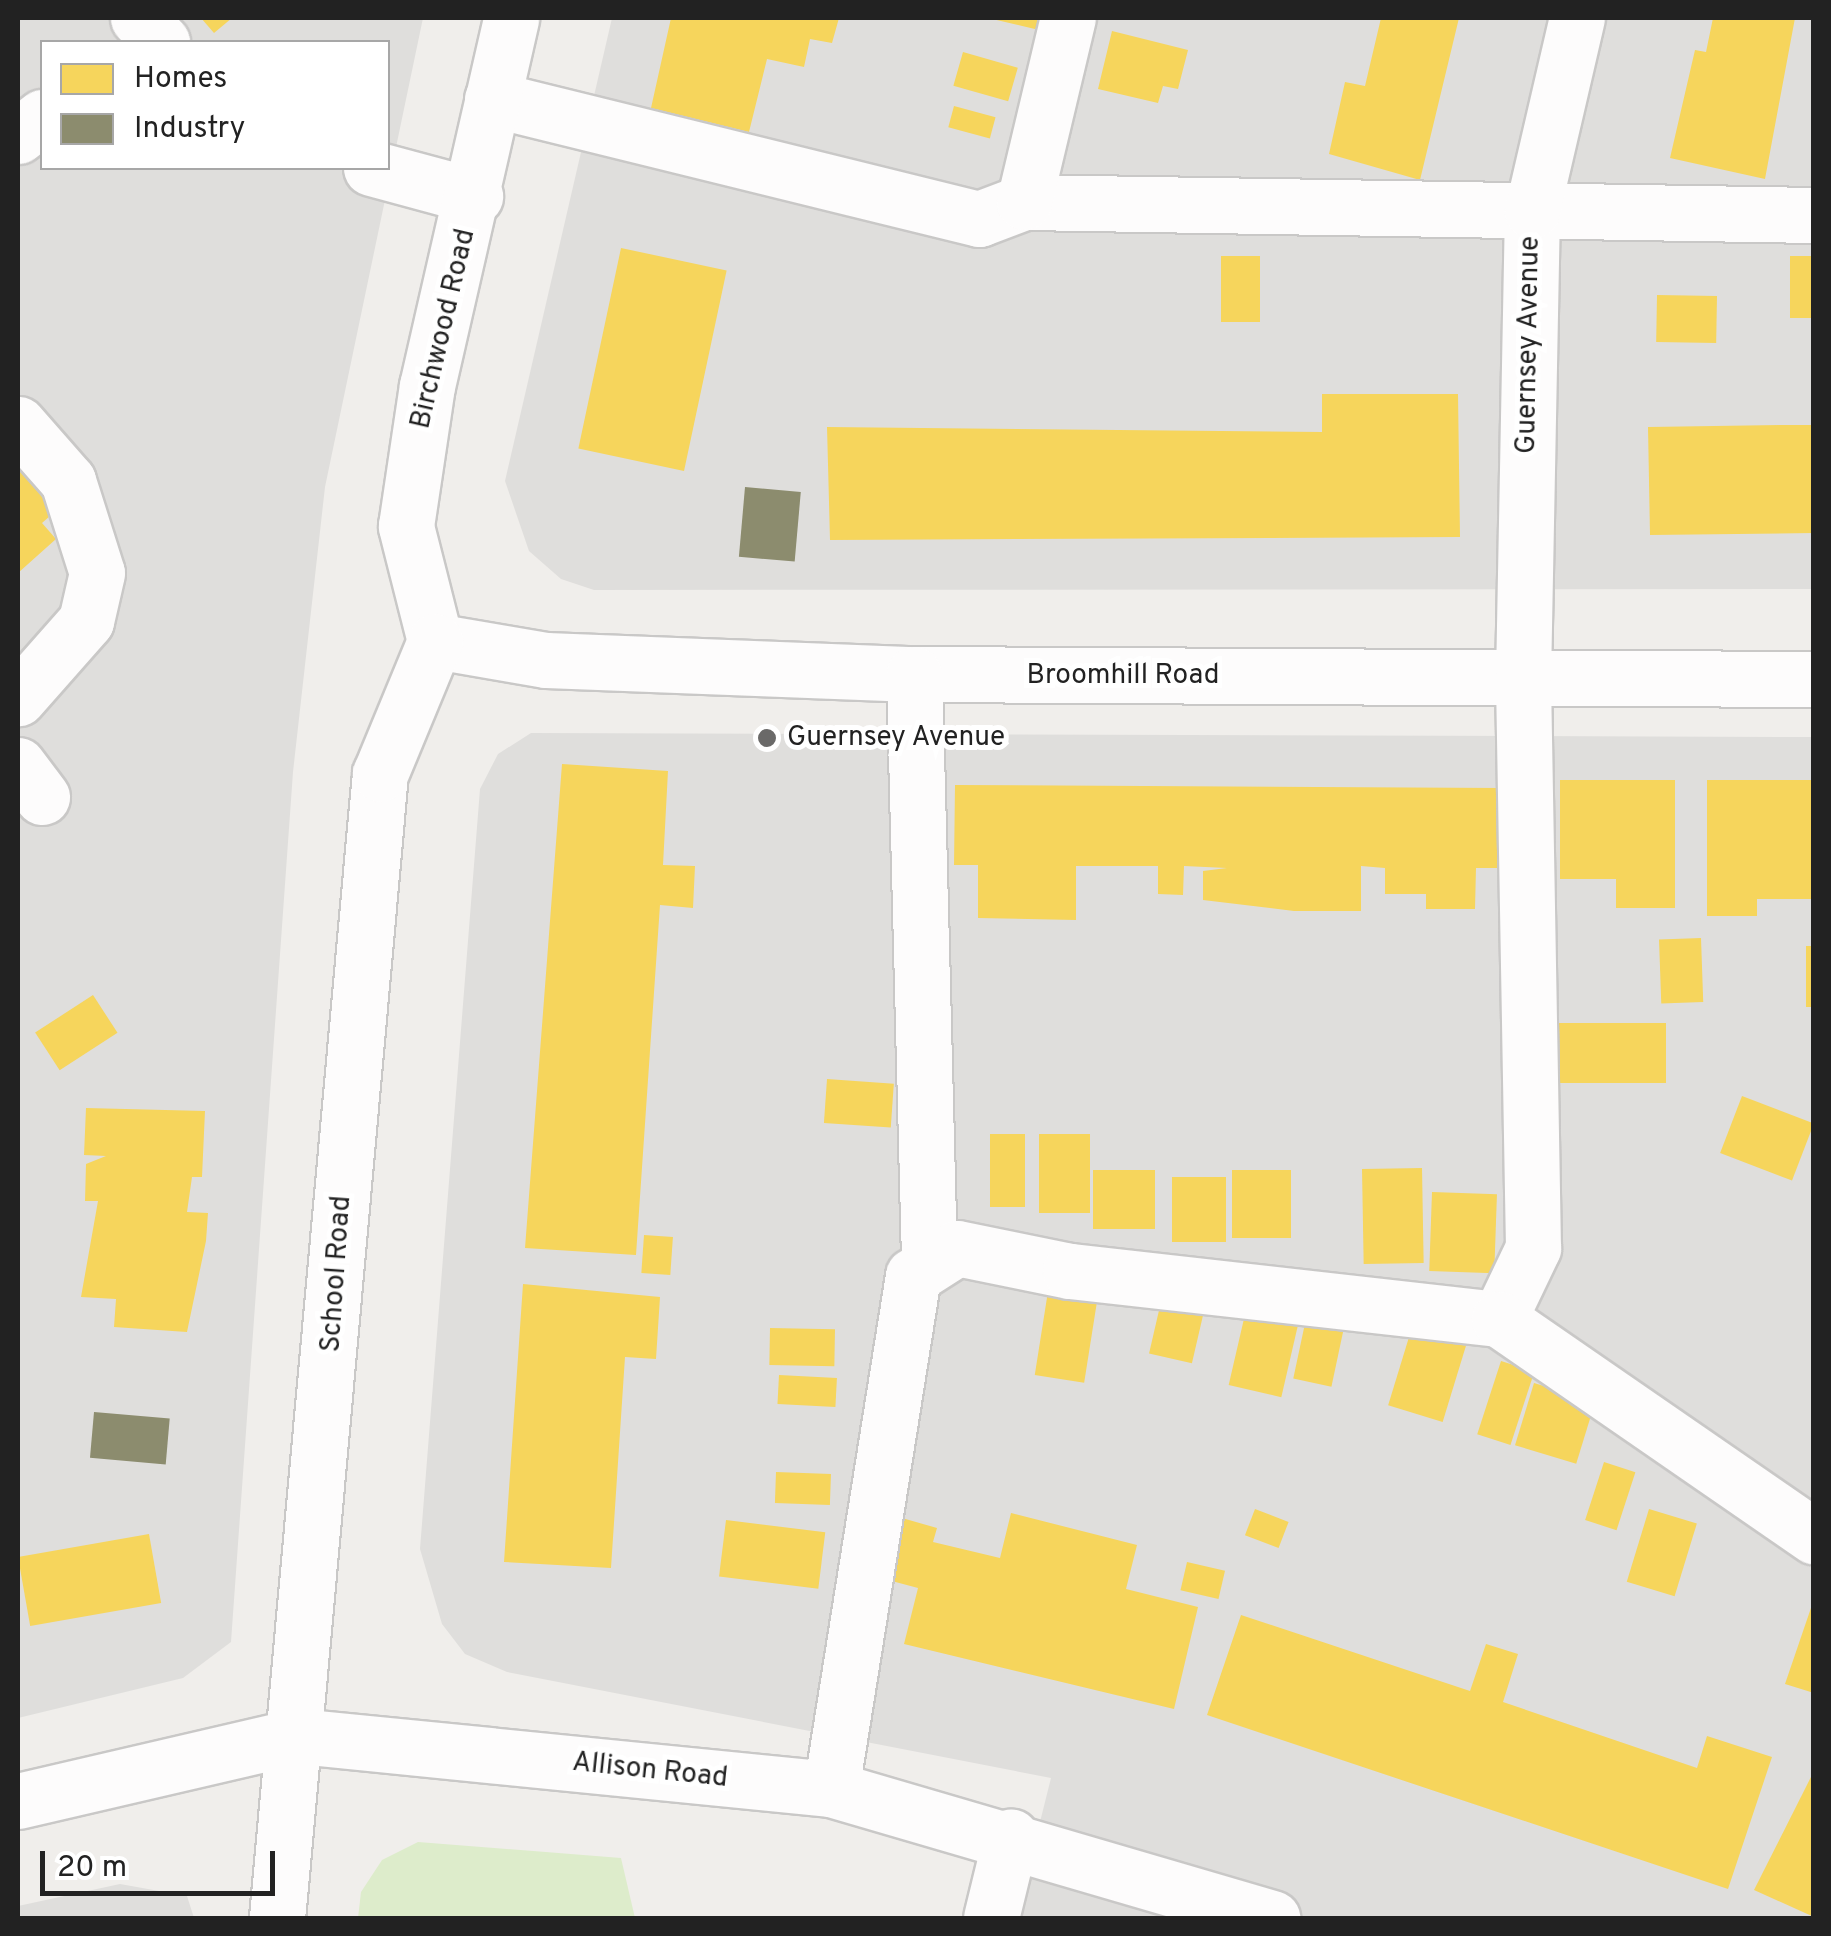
<!DOCTYPE html>
<html>
<head>
<meta charset="utf-8">
<style>
  body { margin:0 }
  #map { position:relative; width:1831px; height:1936px; overflow:hidden; background:#f0eeeb; font-family:Overpass,sans-serif }
  div>[style] { position:absolute }
  .residential>* { inset:0; background:#dfdedc }
  .grass>* { inset:0; background:#ddeccb }
  .homes>* { inset:0; background:#f6d55c; transform-origin:0 0 }
  .industry>* { inset:0; background:#8c8c6e; transform-origin:0 0 }
  .roads { filter:drop-shadow(2px 0 #c9c8c7) drop-shadow(-2px 0 #c9c8c7) drop-shadow(0 2px #c9c8c7) drop-shadow(0 -2px #c9c8c7) }
  .minor>* { height:55px; margin:-27.5px; padding:0 27.5px; transform-origin:27.5px; border-radius:27.5px; background:#fdfcfc }
  .dots>* { width:28px; height:28px; translate:-50% -50%; box-sizing:border-box; border:5px solid #fff; border-radius:50% }
  span { translate:-50% -50%; white-space:nowrap; text-align:center; line-height:1.15; -webkit-text-stroke:10px #fff; paint-order:stroke }
  .street-label { font-size:28px; color:#222 }
  .poi-label { font-size:28px; color:#222 }
  .left { translate:0 -50%; text-align:left }
  .frame { position:absolute; inset:0; border:20px solid #222; pointer-events:none }
  .legend { position:absolute; left:40px; top:40px; width:350px; height:130px; box-sizing:border-box; background:#fff; border:2px solid #a7a7a7; margin:0; padding:12px 18px; list-style:none; font-size:30px; color:#222 }
  .legend li { display:flex; align-items:center; gap:20px; height:50px }
  .legend b { width:50px; border:2px solid #a7a7a7 }
  .scale { position:absolute; left:40px; top:1851px; width:235px; height:45px; box-sizing:border-box; border:5px solid #222; border-top:0; padding-left:12px; font-size:30px; line-height:35px; white-space:nowrap; color:#222; -webkit-text-stroke:8px #fff; paint-order:stroke }
</style>
</head>
<body>
<div id="map">
  <div class="residential">
    <div style="clip-path:polygon(evenodd,18px 18px,423px 18px,325px 487px,293px 772px,231px 1642px,183px 1678px,18px 1718px,18px 18px,42px 42px,388px 42px,388px 168px,42px 168px,42px 42px)"></div>
    <div style="clip-path:polygon(612px 18px,1813px 18px,1813px 589px,594px 590px,561px 579px,529px 551px,505px 481px)"></div>
    <div style="clip-path:polygon(531px 733px,1813px 737px,1813px 1918px,1016px 1918px,1051px 1778px,507px 1672px,465px 1654px,442px 1624px,420px 1549px,480px 789px,498px 754px)"></div>
    <div style="clip-path:polygon(120px 1884px,187px 1896px,194px 1918px,18px 1918px,18px 1906px)"></div>
  </div>
  <div class="grass">
    <div style="clip-path:polygon(418px 1842px,621px 1858px,635px 1918px,358px 1918px,361px 1892px,382px 1860px)"></div>
  </div>
  <div class="homes">
    <div style="clip-path:polygon(201px 18px,232px 18px,214px 33px)"></div>
    <div style="clip-path:polygon(671px 18px,839px 18px,832px 43px,810px 39px,804px 67px,767px 59px,749px 132px,651px 108px)"></div>
    <div style="clip-path:polygon(988px 18px,1041px 18px,1039px 30px)"></div>
    <div style="clip-path:polygon(1381px 18px,1459px 18px,1420px 180px,1329px 154px,1345px 82px,1365px 86px)"></div>
    <div style="clip-path:polygon(1713px 18px,1795px 18px,1765px 179px,1670px 158px,1695px 50px,1706px 52px)"></div>
    <div style="clip-path:polygon(1112px 31px,1188px 50px,1178px 89px,1163px 86px,1158px 103px,1098px 89px)"></div>
    <div style="left:963px;top:52px;width:57px;height:35px;rotate:16deg"></div>
    <div style="left:954px;top:106px;width:43px;height:22px;rotate:15deg"></div>
    <div style="left:621px;top:248px;width:108px;height:205px;rotate:12deg"></div>
    <div style="left:1221px;top:256px;width:39px;height:66px"></div>
    <div style="left:1790px;top:256px;width:24px;height:62px"></div>
    <div style="left:1657px;top:295px;width:60px;height:47px;rotate:1deg"></div>
    <div style="clip-path:polygon(1322px 394px,1458px 394px,1460px 537px,830px 540px,827px 427px,1322px 432px)"></div>
    <div style="clip-path:polygon(1786px 425px,1814px 425px,1814px 533px,1650px 535px,1648px 427px)"></div>
    <div style="clip-path:polygon(18px 448px,66px 502px,42px 523px,56px 539px,18px 573px)"></div>
    <div style="clip-path:polygon(562px 764px,668px 771px,663px 865px,695px 866px,693px 908px,660px 905px,636px 1255px,525px 1248px)"></div>
    <div style="clip-path:polygon(1560px 780px,1675px 780px,1675px 908px,1616px 908px,1616px 879px,1560px 879px)"></div>
    <div style="clip-path:polygon(1707px 780px,1814px 780px,1814px 899px,1757px 899px,1757px 916px,1707px 916px)"></div>
    <div style="clip-path:polygon(955px 785px,1502px 788px,1501px 868px,1476px 868px,1475px 909px,1426px 909px,1426px 894px,1385px 894px,1385px 868px,1361px 866px,1361px 911px,1294px 911px,1203px 900px,1203px 871px,1227px 868px,1184px 866px,1183px 895px,1158px 894px,1158px 866px,1076px 866px,1076px 920px,978px 918px,978px 865px,954px 865px)"></div>
    <div style="left:1701px;top:938px;width:64px;height:42px;rotate:88deg"></div>
    <div style="left:1806px;top:946px;width:8px;height:61px"></div>
    <div style="left:93px;top:995px;width:45px;height:69px;rotate:57deg"></div>
    <div style="left:1666px;top:1023px;width:60px;height:110px;rotate:90deg"></div>
    <div style="left:827px;top:1079px;width:67px;height:44px;rotate:4deg"></div>
    <div style="left:1742px;top:1096px;width:77px;height:61px;rotate:21deg"></div>
    <div style="clip-path:polygon(86px 1108px,205px 1111px,202px 1177px,192px 1177px,187px 1212px,208px 1213px,206px 1241px,187px 1332px,114px 1327px,116px 1299px,81px 1297px,98px 1201px,85px 1201px,86px 1164px,106px 1156px,84px 1155px)"></div>
    <div style="left:990px;top:1134px;width:35px;height:73px"></div>
    <div style="left:1039px;top:1134px;width:51px;height:79px"></div>
    <div style="left:1422px;top:1168px;width:95px;height:60px;rotate:89deg"></div>
    <div style="left:1093px;top:1170px;width:62px;height:59px"></div>
    <div style="left:1232px;top:1170px;width:59px;height:68px"></div>
    <div style="left:1172px;top:1177px;width:54px;height:65px"></div>
    <div style="left:1432px;top:1192px;width:65px;height:79px;rotate:2deg"></div>
    <div style="left:644px;top:1235px;width:29px;height:38px;rotate:4deg"></div>
    <div style="clip-path:polygon(523px 1284px,660px 1297px,656px 1359px,625px 1357px,611px 1568px,504px 1562px)"></div>
    <div style="left:1049px;top:1285px;width:50px;height:91px;rotate:9deg"></div>
    <div style="left:1163px;top:1293px;width:44px;height:62px;rotate:13deg"></div>
    <div style="left:1246px;top:1310px;width:54px;height:77px;rotate:13deg"></div>
    <div style="left:1307px;top:1314px;width:39px;height:66px;rotate:12deg"></div>
    <div style="left:1413px;top:1324px;width:57px;height:85px;rotate:17deg"></div>
    <div style="left:770px;top:1328px;width:65px;height:37px;rotate:1deg"></div>
    <div style="left:1501px;top:1361px;width:35px;height:77px;rotate:18deg"></div>
    <div style="left:779px;top:1375px;width:58px;height:29px;rotate:3deg"></div>
    <div style="left:1534px;top:1383px;width:64px;height:65px;rotate:17deg"></div>
    <div style="left:1604px;top:1462px;width:33px;height:61px;rotate:18deg"></div>
    <div style="left:776px;top:1472px;width:55px;height:31px;rotate:2deg"></div>
    <div style="left:1255px;top:1509px;width:36px;height:28px;rotate:21deg"></div>
    <div style="left:1649px;top:1509px;width:50px;height:76px;rotate:17deg"></div>
    <div style="clip-path:polygon(1011px 1513px,1137px 1545px,1126px 1589px,1198px 1607px,1174px 1709px,904px 1644px,918px 1588px,888px 1580px,902px 1518px,937px 1528px,933px 1542px,1000px 1558px)"></div>
    <div style="left:726px;top:1520px;width:100px;height:57px;rotate:7deg"></div>
    <div style="left:149px;top:1534px;width:70px;height:133px;rotate:80deg"></div>
    <div style="left:1187px;top:1562px;width:39px;height:29px;rotate:13deg"></div>
    <div style="clip-path:polygon(1813px 1602px,1814px 1602px,1814px 1693px,1785px 1684px)"></div>
    <div style="clip-path:polygon(1241px 1615px,1470px 1691px,1486px 1644px,1518px 1654px,1503px 1702px,1697px 1768px,1707px 1736px,1772px 1757px,1728px 1889px,1207px 1715px)"></div>
    <div style="clip-path:polygon(1814px 1771px,1814px 1917px,1754px 1890px)"></div>
  </div>
  <div class="industry">
    <div style="left:745px;top:487px;width:56px;height:70px;rotate:5deg"></div>
    <div style="left:94px;top:1412px;width:76px;height:46px;rotate:5deg"></div>
  </div>
  <div class="roads">
    <div class="minor">
      <div style="left:138px;top:18px;width:34px;rotate:45deg"></div>
      <div style="left:492px;top:99px;width:502px;rotate:13.84deg"></div>
      <div style="left:979px;top:219px;width:48px;rotate:-20.7deg"></div>
      <div style="left:1024px;top:202px;width:790px;rotate:0.94deg"></div>
      <div style="left:18px;top:136px;width:31px;rotate:-38deg"></div>
      <div style="left:371px;top:168px;width:108px;rotate:15.1deg"></div>
      <div style="left:1024px;top:202px;width:189px;rotate:-76.6deg"></div>
      <div style="left:18px;top:424px;width:76px;rotate:48.7deg"></div>
      <div style="left:68px;top:481px;width:96px;rotate:72.5deg"></div>
      <div style="left:97px;top:573px;width:49px;rotate:102.9deg"></div>
      <div style="left:86px;top:621px;width:103px;rotate:131.4deg"></div>
      <div style="left:435px;top:641px;width:113px;rotate:9.7deg"></div>
      <div style="left:546px;top:660px;width:368px;rotate:2.2deg"></div>
      <div style="left:914px;top:674px;width:900px;rotate:0.32deg"></div>
      <div style="left:435px;top:641px;width:119px;rotate:-104.2deg"></div>
      <div style="left:406px;top:526px;width:142px;rotate:-81.5deg"></div>
      <div style="left:427px;top:386px;width:377px;rotate:-77.1deg"></div>
      <div style="left:914px;top:674px;width:586px;rotate:88.53deg"></div>
      <div style="left:18px;top:765px;width:40px;rotate:53deg"></div>
      <div style="left:1499px;top:1319px;width:79px;rotate:-64.4deg"></div>
      <div style="left:1533px;top:1248px;width:570px;rotate:-91.01deg"></div>
      <div style="left:1523px;top:678px;width:467px;rotate:-88.9deg"></div>
      <div style="left:1532px;top:211px;width:198px;rotate:-76.9deg"></div>
      <div style="left:831px;top:1789px;width:520px;rotate:-80.92deg"></div>
      <div style="left:913px;top:1276px;width:52px;rotate:-32.5deg"></div>
      <div style="left:957px;top:1248px;width:115px;rotate:11.5deg"></div>
      <div style="left:1070px;top:1271px;width:432px;rotate:6.4deg"></div>
      <div style="left:1499px;top:1319px;width:383px;rotate:34.6deg"></div>
      <div style="left:18px;top:1801px;width:287px;rotate:-13.1deg"></div>
      <div style="left:298px;top:1736px;width:536px;rotate:5.68deg"></div>
      <div style="left:831px;top:1789px;width:460px;rotate:16.3deg"></div>
      <div style="left:277px;top:1918px;width:1149px;rotate:-84.86deg"></div>
      <div style="left:380px;top:774px;width:144px;rotate:-67.5deg"></div>
      <div style="left:991px;top:1918px;width:84px;rotate:-76.3deg"></div>
    </div>
  </div>
  <div class="dots">
    <div style="left:767px;top:738px;background:#6a6968"></div>
  </div>
  <div class="street-label">
    <span style="left:444px;top:329px;rotate:-77deg">Birchwood Road</span>
    <span style="left:1529px;top:345px;rotate:-89deg">Guernsey Avenue</span>
    <span style="left:1123px;top:676px">Broomhill Road</span>
    <span style="left:337px;top:1274px;rotate:-86deg">School Road</span>
    <span style="left:650px;top:1771px;rotate:6deg">Allison Road</span>
  </div>
  <div class="poi-label">
    <span class="left" style="left:787px;top:738px">Guernsey Avenue</span>
  </div>
  <div class="frame"></div>
  <ul class="legend">
  <li><b style="height:28px;background:#f6d55c"></b>Homes</li>
  <li><b style="height:28px;background:#8c8c6e"></b>Industry</li>
  </ul>
  <div class="scale">20 m</div>
</div>
</body>
</html>
